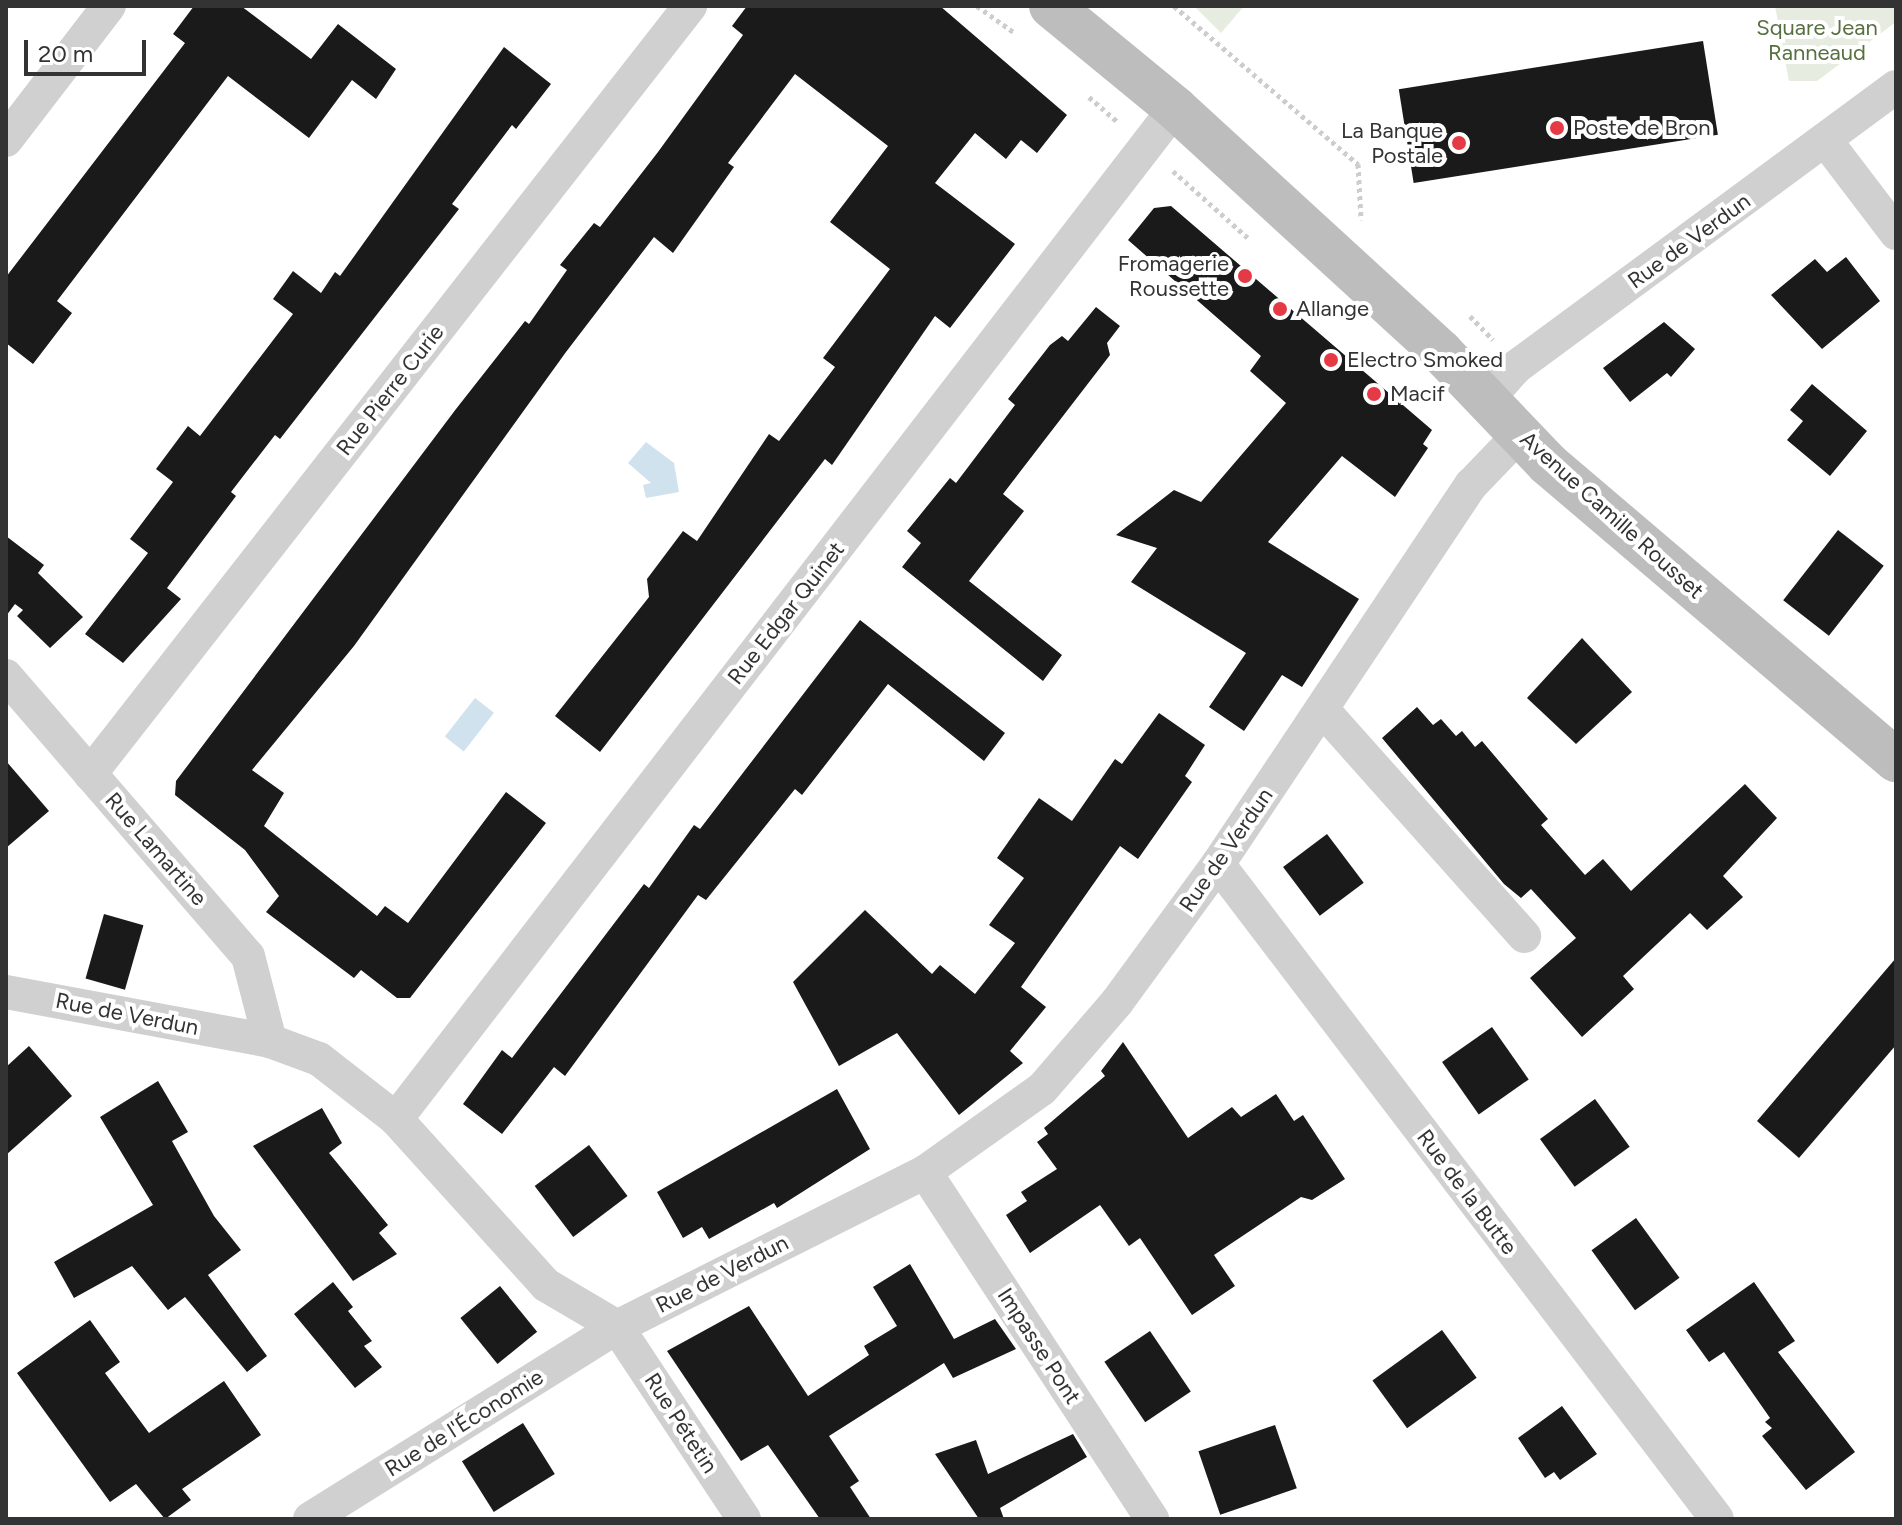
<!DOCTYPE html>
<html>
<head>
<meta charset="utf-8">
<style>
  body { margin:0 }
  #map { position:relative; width:1902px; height:1525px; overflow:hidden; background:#fff; font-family:Figtree,sans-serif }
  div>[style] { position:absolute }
  .green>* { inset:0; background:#e6ecdf }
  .water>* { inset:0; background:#cfe2ee; transform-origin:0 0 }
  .building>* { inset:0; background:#1a1a1a; transform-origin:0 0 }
  .path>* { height:5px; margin-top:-2.5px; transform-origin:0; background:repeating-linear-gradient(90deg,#cdcdcd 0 4px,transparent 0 8px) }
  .street>* { height:34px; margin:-17px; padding:0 17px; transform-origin:17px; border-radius:17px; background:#d0d0d0 }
  .secondary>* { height:44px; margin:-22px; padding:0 22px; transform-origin:22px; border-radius:22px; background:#bdbdbd }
  .dots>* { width:22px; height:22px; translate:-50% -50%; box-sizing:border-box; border:4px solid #fff; border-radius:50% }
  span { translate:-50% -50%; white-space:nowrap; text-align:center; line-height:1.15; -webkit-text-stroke:8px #fff; paint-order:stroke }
  .park-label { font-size:22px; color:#56703f }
  .poi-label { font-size:22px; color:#333 }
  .left { translate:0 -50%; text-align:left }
  .right { translate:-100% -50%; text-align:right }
  .street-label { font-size:22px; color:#333 }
  .frame { position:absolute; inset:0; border:8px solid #333; pointer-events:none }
  .scale { position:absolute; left:24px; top:40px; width:122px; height:36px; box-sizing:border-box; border:4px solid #333; border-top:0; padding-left:10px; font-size:24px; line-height:28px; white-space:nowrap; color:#333; -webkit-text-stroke:6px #fff; paint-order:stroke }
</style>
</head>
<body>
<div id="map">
  <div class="green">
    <div style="clip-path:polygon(1194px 6px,1244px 6px,1221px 33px)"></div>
    <div style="clip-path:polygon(1775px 6px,1896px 6px,1896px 22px,1817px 81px,1789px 81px)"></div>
  </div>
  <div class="water">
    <div style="clip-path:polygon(646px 442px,674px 463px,679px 492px,646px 498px,643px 485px,651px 483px,628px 463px)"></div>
    <div style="left:475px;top:698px;width:24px;height:49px;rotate:38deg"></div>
  </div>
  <div class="building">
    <div style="clip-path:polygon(194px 6px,241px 6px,311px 59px,338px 24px,396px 69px,376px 99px,352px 80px,309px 138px,228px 76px,57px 301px,72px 313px,33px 364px,6px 343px,6px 277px,185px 43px,173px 34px)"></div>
    <div style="clip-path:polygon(747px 6px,940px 6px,1067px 115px,1037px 153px,1021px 140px,1006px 159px,975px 133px,935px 183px,1015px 244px,950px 328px,935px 316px,832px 465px,825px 459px,600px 752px,555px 716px,649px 597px,647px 579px,683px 531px,697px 541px,769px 434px,779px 441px,835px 367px,823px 358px,890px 269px,830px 222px,888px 146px,795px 74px,728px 163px,734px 167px,673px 253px,654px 237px,566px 352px,354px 646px,252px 770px,284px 793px,264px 826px,377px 916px,385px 906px,408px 923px,506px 792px,546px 823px,410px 998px,397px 998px,361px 970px,354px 978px,266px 912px,279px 896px,245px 850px,175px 795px,176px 781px,456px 409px,525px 321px,529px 324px,567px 270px,560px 265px,594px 223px,600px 227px,658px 152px,743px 35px,732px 26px)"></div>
    <div style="left:1703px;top:41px;width:95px;height:308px;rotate:81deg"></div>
    <div style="clip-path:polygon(504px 47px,551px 84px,516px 129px,512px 125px,452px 204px,459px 209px,280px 439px,275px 435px,231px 492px,236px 496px,167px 588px,181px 599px,123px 663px,85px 634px,148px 553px,130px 539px,173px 482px,156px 469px,188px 426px,200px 436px,293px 314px,273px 299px,293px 271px,321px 293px,335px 272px,340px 276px)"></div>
    <div style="clip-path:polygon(1171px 206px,1432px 430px,1423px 444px,1428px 448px,1395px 497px,1342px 456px,1268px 542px,1359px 599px,1302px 687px,1282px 675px,1244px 731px,1209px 707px,1246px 653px,1131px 582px,1157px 548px,1116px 535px,1174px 490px,1201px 502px,1286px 403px,1250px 371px,1261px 356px,1128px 240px,1154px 208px)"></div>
    <div style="clip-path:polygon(1846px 257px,1880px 301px,1822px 349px,1771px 295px,1815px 259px,1827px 272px)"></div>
    <div style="clip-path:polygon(1096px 307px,1120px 326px,1107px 343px,1110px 355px,1003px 494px,1024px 511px,969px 581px,1062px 655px,1043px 681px,902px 567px,921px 543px,907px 531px,950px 478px,956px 483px,1015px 405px,1008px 399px,1050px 345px,1062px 336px,1068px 341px)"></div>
    <div style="clip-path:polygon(1664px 322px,1695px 349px,1671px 377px,1667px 373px,1630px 402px,1603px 368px)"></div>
    <div style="clip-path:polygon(1812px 384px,1867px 431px,1830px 476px,1787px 440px,1803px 421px,1790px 410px)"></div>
    <div style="left:1838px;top:530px;width:58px;height:89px;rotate:38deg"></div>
    <div style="clip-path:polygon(6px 536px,44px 565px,38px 573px,83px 617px,50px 648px,17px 616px,23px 610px,15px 604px,6px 616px)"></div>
    <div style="clip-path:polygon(860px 620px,1005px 733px,984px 761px,888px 684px,802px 795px,795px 789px,706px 900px,698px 895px,565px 1076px,554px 1067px,502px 1134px,463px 1104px,502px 1050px,512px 1058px,644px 884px,649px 888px,694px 825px,700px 829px)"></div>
    <div style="clip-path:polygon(1582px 638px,1632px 692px,1576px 744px,1527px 698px)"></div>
    <div style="clip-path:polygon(1417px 707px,1433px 725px,1441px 719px,1456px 736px,1462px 731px,1475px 747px,1482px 741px,1548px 819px,1541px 825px,1585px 875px,1603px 859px,1631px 891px,1745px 784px,1777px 818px,1723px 876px,1743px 897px,1707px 930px,1690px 913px,1623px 976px,1634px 989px,1582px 1037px,1530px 978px,1576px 938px,1531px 889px,1521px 898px,1504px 884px,1382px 738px)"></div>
    <div style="clip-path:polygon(1159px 713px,1205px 745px,1185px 776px,1192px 782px,1138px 859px,1120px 846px,1021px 987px,1046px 1007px,1010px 1051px,1023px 1063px,959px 1115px,897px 1033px,839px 1066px,793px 982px,865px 910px,932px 974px,940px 965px,975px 994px,1015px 943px,989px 925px,1024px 878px,997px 858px,1039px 798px,1072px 821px,1115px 759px,1122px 764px)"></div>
    <div style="clip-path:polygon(6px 761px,49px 811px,6px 848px)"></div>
    <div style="left:1327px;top:834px;width:61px;height:55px;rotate:53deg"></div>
    <div style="left:104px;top:914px;width:41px;height:67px;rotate:16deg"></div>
    <div style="clip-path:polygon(1896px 958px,1896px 1045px,1799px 1158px,1757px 1121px)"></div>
    <div style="left:1492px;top:1027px;width:64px;height:61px;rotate:55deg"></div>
    <div style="clip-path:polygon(1123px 1042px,1188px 1138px,1232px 1107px,1241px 1117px,1276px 1094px,1294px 1121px,1303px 1115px,1345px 1179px,1312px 1200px,1301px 1197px,1214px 1255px,1235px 1286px,1192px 1315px,1140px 1238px,1129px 1246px,1100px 1205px,1030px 1253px,1006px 1215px,1027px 1201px,1021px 1192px,1057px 1169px,1037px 1142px,1048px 1134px,1044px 1128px,1105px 1076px,1101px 1071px)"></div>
    <div style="clip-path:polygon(29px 1046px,72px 1096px,6px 1155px,6px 1067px)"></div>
    <div style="clip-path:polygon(158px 1081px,188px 1132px,172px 1141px,214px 1216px,241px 1250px,208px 1275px,267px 1356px,247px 1372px,185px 1297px,168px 1310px,132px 1266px,74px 1298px,54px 1262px,153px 1205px,100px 1117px)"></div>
    <div style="clip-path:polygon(837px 1089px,870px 1149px,777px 1208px,774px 1203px,709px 1239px,702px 1227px,683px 1238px,657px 1192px)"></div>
    <div style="left:1595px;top:1099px;width:59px;height:68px;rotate:54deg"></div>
    <div style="clip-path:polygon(322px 1108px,342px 1143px,329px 1153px,388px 1225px,379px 1233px,397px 1254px,353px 1281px,253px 1146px)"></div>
    <div style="left:589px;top:1145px;width:64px;height:68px;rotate:53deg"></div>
    <div style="left:1636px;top:1218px;width:74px;height:55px;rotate:54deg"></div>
    <div style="clip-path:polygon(910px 1264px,954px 1339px,995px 1319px,1016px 1349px,953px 1378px,944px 1363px,829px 1436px,859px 1481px,850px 1487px,871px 1519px,820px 1519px,768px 1445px,741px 1461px,667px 1351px,749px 1306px,808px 1396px,869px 1355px,864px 1346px,897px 1326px,873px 1287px)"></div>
    <div style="clip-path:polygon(333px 1282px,353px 1307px,348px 1311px,372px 1341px,364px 1346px,382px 1367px,355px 1388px,294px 1314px)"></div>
    <div style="clip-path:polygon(1754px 1282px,1795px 1341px,1778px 1352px,1855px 1452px,1806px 1490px,1762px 1436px,1772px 1428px,1765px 1422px,1770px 1418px,1724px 1352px,1709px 1362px,1686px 1330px)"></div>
    <div style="left:500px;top:1286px;width:59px;height:51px;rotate:51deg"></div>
    <div style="clip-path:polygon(90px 1320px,120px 1362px,105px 1373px,149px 1433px,224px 1381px,261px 1435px,182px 1489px,191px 1500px,165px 1519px,136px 1484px,110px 1502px,17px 1373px)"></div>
    <div style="left:1442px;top:1330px;width:59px;height:86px;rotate:54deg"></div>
    <div style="left:1150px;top:1331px;width:73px;height:55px;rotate:56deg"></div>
    <div style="clip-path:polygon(1562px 1406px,1597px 1454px,1560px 1480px,1554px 1472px,1545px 1478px,1518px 1438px)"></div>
    <div style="left:523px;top:1423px;width:60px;height:72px;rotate:58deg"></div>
    <div style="left:1275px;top:1425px;width:67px;height:81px;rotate:71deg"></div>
    <div style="clip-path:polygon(1073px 1434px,1087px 1457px,1000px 1508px,1004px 1519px,979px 1519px,935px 1454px,976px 1440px,988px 1474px)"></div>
  </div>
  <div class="path">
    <div style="left:977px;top:6px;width:47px;rotate:35.4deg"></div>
    <div style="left:1174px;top:6px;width:243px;rotate:40.7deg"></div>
    <div style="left:1358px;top:164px;width:56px;rotate:86.9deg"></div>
    <div style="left:1089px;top:97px;width:38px;rotate:41deg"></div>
    <div style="left:1173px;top:171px;width:102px;rotate:41.8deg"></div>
    <div style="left:1470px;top:316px;width:33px;rotate:46deg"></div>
  </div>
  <div class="street">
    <div style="left:6px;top:140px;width:169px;rotate:-52.5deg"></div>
    <div style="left:1826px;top:141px;width:116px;rotate:52.7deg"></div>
    <div style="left:1487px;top:400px;width:44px;rotate:-48.7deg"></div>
    <div style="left:1516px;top:367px;width:472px;rotate:-36.4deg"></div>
    <div style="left:6px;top:676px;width:370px;rotate:49.2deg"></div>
    <div style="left:248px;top:956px;width:88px;rotate:75.5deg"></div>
    <div style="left:1322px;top:709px;width:304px;rotate:48.3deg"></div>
    <div style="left:90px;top:774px;width:975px;rotate:-52deg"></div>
    <div style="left:1218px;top:864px;width:823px;rotate:52.7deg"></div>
    <div style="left:6px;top:992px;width:269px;rotate:10.5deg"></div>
    <div style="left:270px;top:1041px;width:52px;rotate:20.2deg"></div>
    <div style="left:319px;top:1059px;width:98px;rotate:37.9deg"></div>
    <div style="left:396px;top:1119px;width:224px;rotate:47.9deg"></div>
    <div style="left:546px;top:1285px;width:82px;rotate:30.6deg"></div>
    <div style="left:617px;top:1327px;width:345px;rotate:-26.7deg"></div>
    <div style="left:925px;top:1172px;width:143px;rotate:-35.4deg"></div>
    <div style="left:1042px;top:1089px;width:115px;rotate:-49.2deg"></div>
    <div style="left:1117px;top:1002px;width:171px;rotate:-53.8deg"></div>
    <div style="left:1218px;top:864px;width:456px;rotate:-56.3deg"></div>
    <div style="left:1471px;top:485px;width:71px;rotate:-46.1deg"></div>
    <div style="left:396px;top:1119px;width:1276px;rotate:-52.38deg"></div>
    <div style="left:925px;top:1172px;width:415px;rotate:56.8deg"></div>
    <div style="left:310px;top:1519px;width:362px;rotate:-32deg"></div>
    <div style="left:617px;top:1327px;width:230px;rotate:56.5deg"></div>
  </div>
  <div class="secondary">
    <div style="left:1051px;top:6px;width:161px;rotate:39.4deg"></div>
    <div style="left:1175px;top:108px;width:361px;rotate:42.5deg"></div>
    <div style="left:1441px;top:352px;width:155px;rotate:46.3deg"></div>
    <div style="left:1548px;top:464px;width:457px;rotate:40.4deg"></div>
  </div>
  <div class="dots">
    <div style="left:1557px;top:128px;background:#e63946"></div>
    <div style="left:1459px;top:143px;background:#e63946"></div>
    <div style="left:1245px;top:276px;background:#e63946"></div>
    <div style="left:1280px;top:309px;background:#e63946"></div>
    <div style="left:1331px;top:360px;background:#e63946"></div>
    <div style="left:1374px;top:394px;background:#e63946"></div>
  </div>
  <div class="park-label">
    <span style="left:1817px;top:40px">Square Jean<br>Ranneaud</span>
  </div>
  <div class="poi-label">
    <span class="left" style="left:1573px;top:128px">Poste de Bron</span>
    <span class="right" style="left:1443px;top:143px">La Banque<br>Postale</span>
    <span class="right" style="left:1229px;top:276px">Fromagerie<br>Roussette</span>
    <span class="left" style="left:1296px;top:309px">Allange</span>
    <span class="left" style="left:1347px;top:360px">Electro Smoked</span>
    <span class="left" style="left:1390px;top:394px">Macif</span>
  </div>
  <div class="street-label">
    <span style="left:1689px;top:241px;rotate:-36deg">Rue de Verdun</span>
    <span style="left:390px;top:390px;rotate:-52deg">Rue Pierre Curie</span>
    <span style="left:1612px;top:515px;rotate:42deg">Avenue Camille Rousset</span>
    <span style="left:786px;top:613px;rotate:-52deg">Rue Edgar Quinet</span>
    <span style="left:156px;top:849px;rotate:49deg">Rue Lamartine</span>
    <span style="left:1226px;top:850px;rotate:-55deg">Rue de Verdun</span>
    <span style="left:127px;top:1014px;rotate:11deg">Rue de Verdun</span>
    <span style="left:1467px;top:1192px;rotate:53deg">Rue de la Butte</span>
    <span style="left:722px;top:1274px;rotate:-27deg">Rue de Verdun</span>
    <span style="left:1039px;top:1346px;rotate:57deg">Impasse Pont</span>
    <span style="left:464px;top:1423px;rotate:-32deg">Rue de l'Économie</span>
    <span style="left:681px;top:1423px;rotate:57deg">Rue Pétetin</span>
  </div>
  <div class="frame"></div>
  <div class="scale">20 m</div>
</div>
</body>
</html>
